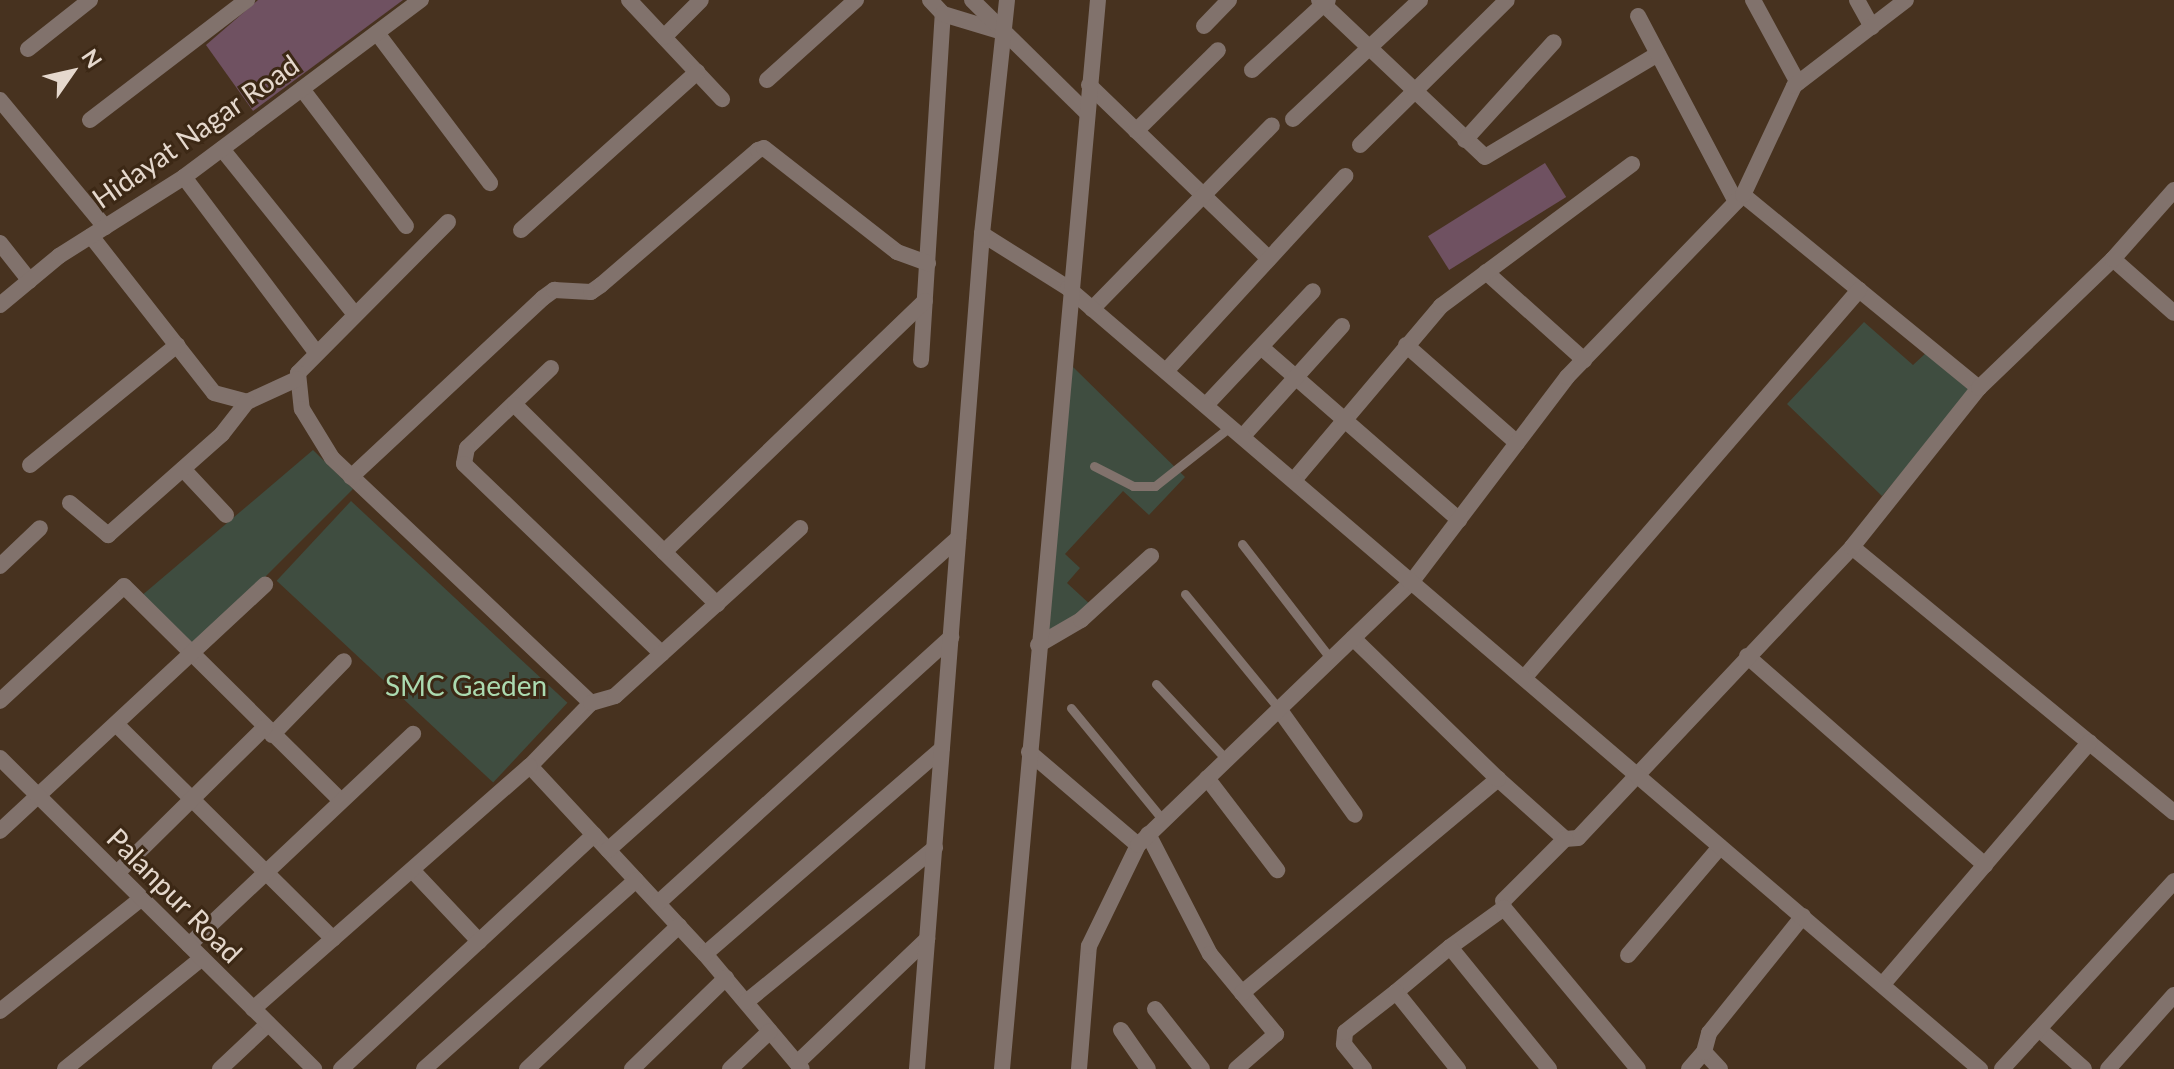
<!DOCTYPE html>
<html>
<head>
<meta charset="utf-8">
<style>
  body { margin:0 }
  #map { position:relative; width:2174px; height:1069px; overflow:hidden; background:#47321f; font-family:Lato,sans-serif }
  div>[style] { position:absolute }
  .green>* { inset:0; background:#3f4d40; transform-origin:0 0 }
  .building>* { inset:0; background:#6f5161; transform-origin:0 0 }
  .service>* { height:9px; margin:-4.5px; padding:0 4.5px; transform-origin:4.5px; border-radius:4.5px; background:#81726c }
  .minor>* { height:16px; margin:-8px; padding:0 8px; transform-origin:8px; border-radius:8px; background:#81726c }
  .tertiary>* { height:16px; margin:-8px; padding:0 8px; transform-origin:8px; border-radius:8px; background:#81726c }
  span { translate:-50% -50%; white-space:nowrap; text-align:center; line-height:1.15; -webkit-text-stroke:6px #3c2815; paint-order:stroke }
  .street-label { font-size:28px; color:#e5d8cd }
  .park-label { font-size:28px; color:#abdab0 }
  .north { position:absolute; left:32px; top:32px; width:80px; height:80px; -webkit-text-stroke:6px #3c2815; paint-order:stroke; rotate:56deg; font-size:22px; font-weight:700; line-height:32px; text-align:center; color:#e5d8cd }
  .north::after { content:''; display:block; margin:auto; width:28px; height:36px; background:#e5d8cd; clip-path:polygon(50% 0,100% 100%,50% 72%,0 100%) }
</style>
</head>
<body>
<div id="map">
  <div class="green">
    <div style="clip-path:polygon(1864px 322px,1913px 365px,1927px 352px,1973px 389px,1882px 496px,1787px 404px)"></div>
    <div style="clip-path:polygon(1072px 366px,1185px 477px,1149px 515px,1123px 491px,1065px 554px,1080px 568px,1067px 583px,1093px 607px,1043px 640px)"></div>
    <div style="clip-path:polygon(313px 450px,353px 489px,191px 651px,140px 597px)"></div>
    <div style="left:351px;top:501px;width:296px;height:109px;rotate:43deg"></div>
  </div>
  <div class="building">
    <div style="clip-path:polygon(258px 0,403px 0,253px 111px,206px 45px)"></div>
    <div style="left:1545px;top:163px;width:40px;height:138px;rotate:58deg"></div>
  </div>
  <div class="service">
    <div style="left:1094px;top:466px;width:44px;rotate:27.1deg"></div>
    <div style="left:1133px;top:486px;width:22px"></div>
    <div style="left:1155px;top:486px;width:97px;rotate:-38.3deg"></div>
    <div style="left:1242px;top:544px;width:145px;rotate:52.3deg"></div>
    <div style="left:1185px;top:594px;width:149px;rotate:50.7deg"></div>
    <div style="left:1156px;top:684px;width:103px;rotate:47deg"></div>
    <div style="left:1071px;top:708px;width:145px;rotate:50.6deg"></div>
  </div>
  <div class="minor">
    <div style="left:629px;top:0;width:136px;rotate:46.8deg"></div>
    <div style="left:1319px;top:0;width:228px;rotate:43.4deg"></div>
    <div style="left:1485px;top:157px;width:201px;rotate:-30.8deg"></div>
    <div style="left:1753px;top:0;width:94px;rotate:61.5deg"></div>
    <div style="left:1857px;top:0;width:31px;rotate:61deg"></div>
    <div style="left:1638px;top:16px;width:210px;rotate:62.2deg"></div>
    <div style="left:1204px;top:26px;width:36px;rotate:-46deg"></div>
    <div style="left:377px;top:33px;width:188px;rotate:53deg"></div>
    <div style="left:664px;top:37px;width:52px;rotate:-45deg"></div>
    <div style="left:28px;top:49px;width:79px;rotate:-38.3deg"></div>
    <div style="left:1252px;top:70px;width:103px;rotate:-42.6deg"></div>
    <div style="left:767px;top:80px;width:120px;rotate:-42deg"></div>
    <div style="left:1089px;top:85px;width:250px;rotate:44deg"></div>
    <div style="left:302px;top:89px;width:172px;rotate:52.8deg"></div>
    <div style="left:0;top:100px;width:165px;rotate:50.4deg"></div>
    <div style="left:1293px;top:119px;width:174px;rotate:-43.1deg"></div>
    <div style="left:90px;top:120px;width:198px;rotate:-37.4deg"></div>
    <div style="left:1136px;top:131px;width:115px;rotate:-44.6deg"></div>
    <div style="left:1465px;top:140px;width:132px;rotate:-47.8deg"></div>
    <div style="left:1360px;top:145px;width:206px;rotate:-44.6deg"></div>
    <div style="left:222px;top:149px;width:211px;rotate:51.2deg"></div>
    <div style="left:184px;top:177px;width:218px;rotate:53deg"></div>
    <div style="left:1743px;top:195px;width:305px;rotate:39.3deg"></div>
    <div style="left:448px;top:222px;width:213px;rotate:134.8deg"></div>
    <div style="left:298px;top:373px;width:36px;rotate:84deg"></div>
    <div style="left:302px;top:409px;width:57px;rotate:58.5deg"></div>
    <div style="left:332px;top:458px;width:357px;rotate:43.4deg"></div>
    <div style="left:591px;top:703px;width:88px;rotate:134.1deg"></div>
    <div style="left:530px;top:766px;width:257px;rotate:47.1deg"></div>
    <div style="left:705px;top:954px;width:150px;rotate:49.9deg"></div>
    <div style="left:521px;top:230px;width:237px;rotate:-41.9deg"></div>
    <div style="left:91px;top:236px;width:199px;rotate:51.9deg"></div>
    <div style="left:214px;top:393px;width:34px;rotate:15deg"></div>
    <div style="left:247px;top:402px;width:55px;rotate:-24.7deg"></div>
    <div style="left:0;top:243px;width:48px;rotate:51.7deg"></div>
    <div style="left:2113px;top:259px;width:81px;rotate:41.5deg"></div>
    <div style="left:1486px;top:272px;width:132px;rotate:41.9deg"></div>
    <div style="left:0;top:305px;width:77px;rotate:-39.7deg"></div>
    <div style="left:59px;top:256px;width:148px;rotate:-32.3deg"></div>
    <div style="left:184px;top:177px;width:296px;rotate:-36.8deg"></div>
    <div style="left:1092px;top:309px;width:257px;rotate:-45.6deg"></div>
    <div style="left:1406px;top:345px;width:148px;rotate:41.4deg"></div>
    <div style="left:1261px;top:347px;width:263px;rotate:41.1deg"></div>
    <div style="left:921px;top:360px;width:347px;rotate:-86.4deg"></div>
    <div style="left:551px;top:368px;width:116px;rotate:136.4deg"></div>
    <div style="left:467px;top:448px;width:16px;rotate:101deg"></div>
    <div style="left:464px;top:464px;width:274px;rotate:43.8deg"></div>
    <div style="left:1166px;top:371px;width:265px;rotate:-47.4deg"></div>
    <div style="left:515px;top:405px;width:284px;rotate:44.6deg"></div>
    <div style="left:1206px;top:405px;width:156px;rotate:-46.8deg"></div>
    <div style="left:1243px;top:436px;width:148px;rotate:-48deg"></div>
    <div style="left:30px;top:465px;width:190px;rotate:-39.2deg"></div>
    <div style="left:183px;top:469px;width:63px;rotate:46.9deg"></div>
    <div style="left:351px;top:477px;width:262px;rotate:-43deg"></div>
    <div style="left:543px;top:298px;width:14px;rotate:-36deg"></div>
    <div style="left:554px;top:290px;width:37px;rotate:3deg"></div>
    <div style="left:591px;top:292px;width:12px;rotate:-35deg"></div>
    <div style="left:601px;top:285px;width:207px;rotate:-40.7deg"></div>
    <div style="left:758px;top:150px;width:6px;rotate:-18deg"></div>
    <div style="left:764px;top:148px;width:169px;rotate:38deg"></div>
    <div style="left:897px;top:252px;width:33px;rotate:20deg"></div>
    <div style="left:1294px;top:480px;width:228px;rotate:-49.8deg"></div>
    <div style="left:1441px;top:306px;width:238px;rotate:-36.6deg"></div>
    <div style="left:70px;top:503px;width:50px;rotate:40.1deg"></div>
    <div style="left:108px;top:535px;width:152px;rotate:-41.5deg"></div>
    <div style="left:222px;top:434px;width:41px;rotate:-52deg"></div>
    <div style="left:1852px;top:547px;width:417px;rotate:39.5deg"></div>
    <div style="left:664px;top:552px;width:362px;rotate:-43.9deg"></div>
    <div style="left:0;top:566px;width:55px;rotate:-43.5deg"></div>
    <div style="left:1038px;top:645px;width:50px;rotate:-30.2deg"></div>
    <div style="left:1081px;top:620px;width:95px;rotate:-42.4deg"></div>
    <div style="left:1747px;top:656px;width:317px;rotate:41.3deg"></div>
    <div style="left:1524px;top:678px;width:513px;rotate:-49.19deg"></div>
    <div style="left:0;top:701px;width:169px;rotate:-42.8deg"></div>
    <div style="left:124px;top:586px;width:304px;rotate:44.7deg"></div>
    <div style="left:591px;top:703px;width:25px;rotate:-16deg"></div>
    <div style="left:615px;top:696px;width:250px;rotate:-42.2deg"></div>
    <div style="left:1279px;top:709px;width:130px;rotate:54.4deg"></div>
    <div style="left:117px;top:725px;width:304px;rotate:44.7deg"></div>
    <div style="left:272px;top:735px;width:103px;rotate:-45.8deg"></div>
    <div style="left:1029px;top:752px;width:143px;rotate:40.5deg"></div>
    <div style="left:1207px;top:778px;width:116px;rotate:52.7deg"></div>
    <div style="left:1498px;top:779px;width:90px;rotate:41.8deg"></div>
    <div style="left:1565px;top:839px;width:13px;rotate:-4deg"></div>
    <div style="left:1578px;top:838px;width:400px;rotate:-46.7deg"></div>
    <div style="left:1852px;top:547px;width:203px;rotate:-51.4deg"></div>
    <div style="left:1979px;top:388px;width:186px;rotate:-43.9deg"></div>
    <div style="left:2113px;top:259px;width:92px;rotate:-48.5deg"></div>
    <div style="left:0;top:831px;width:362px;rotate:-42.9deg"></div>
    <div style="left:1148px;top:834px;width:135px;rotate:62.7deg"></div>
    <div style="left:1210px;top:954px;width:104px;rotate:50.5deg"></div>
    <div style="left:1276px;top:1034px;width:53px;rotate:138.8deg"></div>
    <div style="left:608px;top:850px;width:469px;rotate:-41.7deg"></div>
    <div style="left:412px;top:870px;width:98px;rotate:46.7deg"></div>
    <div style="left:117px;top:873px;width:208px;rotate:-44.6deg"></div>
    <div style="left:1503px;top:901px;width:88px;rotate:-45deg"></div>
    <div style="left:658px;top:903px;width:396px;rotate:-42.2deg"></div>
    <div style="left:189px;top:945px;width:308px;rotate:-43.3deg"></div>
    <div style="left:1450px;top:947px;width:67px;rotate:-35.8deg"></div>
    <div style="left:1504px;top:908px;width:209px;rotate:50.2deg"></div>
    <div style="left:705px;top:954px;width:313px;rotate:-40.9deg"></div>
    <div style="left:1628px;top:955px;width:142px;rotate:-49.6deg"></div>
    <div style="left:1883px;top:984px;width:318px;rotate:-49.5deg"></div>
    <div style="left:1396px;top:992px;width:70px;rotate:-39.8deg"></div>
    <div style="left:1450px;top:947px;width:157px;rotate:50.9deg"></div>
    <div style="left:1242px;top:993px;width:334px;rotate:-39.9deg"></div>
    <div style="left:1498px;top:779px;width:202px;rotate:-135.8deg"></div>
    <div style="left:746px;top:1002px;width:244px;rotate:-39.2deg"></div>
    <div style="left:253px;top:1009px;width:368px;rotate:-41.3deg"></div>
    <div style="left:1155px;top:1009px;width:76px;rotate:51.9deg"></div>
    <div style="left:0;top:1011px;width:181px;rotate:-38.5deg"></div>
    <div style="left:2039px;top:1029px;width:60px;rotate:41.6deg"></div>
    <div style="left:1121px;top:1030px;width:47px;rotate:55.3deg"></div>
    <div style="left:797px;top:1063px;width:180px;rotate:-43.6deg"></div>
    <div style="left:65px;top:1069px;width:176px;rotate:-39deg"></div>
    <div style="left:220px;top:1069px;width:66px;rotate:-43.2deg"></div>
    <div style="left:341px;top:1069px;width:345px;rotate:-42.8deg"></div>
    <div style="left:424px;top:1069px;width:284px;rotate:-41.7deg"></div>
    <div style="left:527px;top:1069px;width:209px;rotate:-43.3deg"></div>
    <div style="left:632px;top:1069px;width:131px;rotate:-44.1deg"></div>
    <div style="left:730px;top:1069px;width:55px;rotate:-43.5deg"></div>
    <div style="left:1079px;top:1069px;width:123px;rotate:-85.4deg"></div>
    <div style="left:1089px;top:946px;width:112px;rotate:-64.1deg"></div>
    <div style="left:1138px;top:845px;width:382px;rotate:-43.9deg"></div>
    <div style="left:1413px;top:580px;width:255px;rotate:-52.8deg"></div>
    <div style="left:1567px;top:377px;width:253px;rotate:-46deg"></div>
    <div style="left:1743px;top:195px;width:120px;rotate:-64.9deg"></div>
    <div style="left:1794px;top:86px;width:141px;rotate:-37.5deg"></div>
    <div style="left:1364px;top:1069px;width:32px;rotate:-129deg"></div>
    <div style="left:1344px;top:1044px;width:12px;rotate:-85deg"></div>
    <div style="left:1345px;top:1032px;width:65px;rotate:-38.1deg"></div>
    <div style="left:1396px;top:992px;width:99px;rotate:51.2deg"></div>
    <div style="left:1689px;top:1069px;width:23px;rotate:-49deg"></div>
    <div style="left:1720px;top:1069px;width:23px;rotate:-133deg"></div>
    <div style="left:1704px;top:1052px;width:20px;rotate:-75deg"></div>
    <div style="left:1709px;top:1033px;width:150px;rotate:-51.2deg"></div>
    <div style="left:2002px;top:1069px;width:255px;rotate:-47.5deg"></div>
    <div style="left:2108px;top:1069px;width:99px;rotate:-48.3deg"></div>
  </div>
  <div class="tertiary">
    <div style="left:930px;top:0;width:19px;rotate:47deg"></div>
    <div style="left:943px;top:14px;width:59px;rotate:16.9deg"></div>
    <div style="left:972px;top:0;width:160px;rotate:44.5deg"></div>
    <div style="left:982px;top:234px;width:102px;rotate:32.1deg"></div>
    <div style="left:1068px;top:288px;width:1201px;rotate:40.58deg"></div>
    <div style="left:0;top:758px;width:442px;rotate:44.7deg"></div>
    <div style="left:917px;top:1069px;width:838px;rotate:-85.55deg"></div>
    <div style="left:982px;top:234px;width:235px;rotate:-83.9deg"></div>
    <div style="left:1002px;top:1069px;width:1073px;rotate:-84.87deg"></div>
  </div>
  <div class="street-label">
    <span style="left:195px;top:131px;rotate:-35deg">Hidayat Nagar Road</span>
    <span style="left:175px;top:895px;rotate:45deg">Palanpur Road</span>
  </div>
  <div class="park-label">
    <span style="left:466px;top:685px">SMC Gaeden</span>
  </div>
  <div class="north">N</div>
</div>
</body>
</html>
